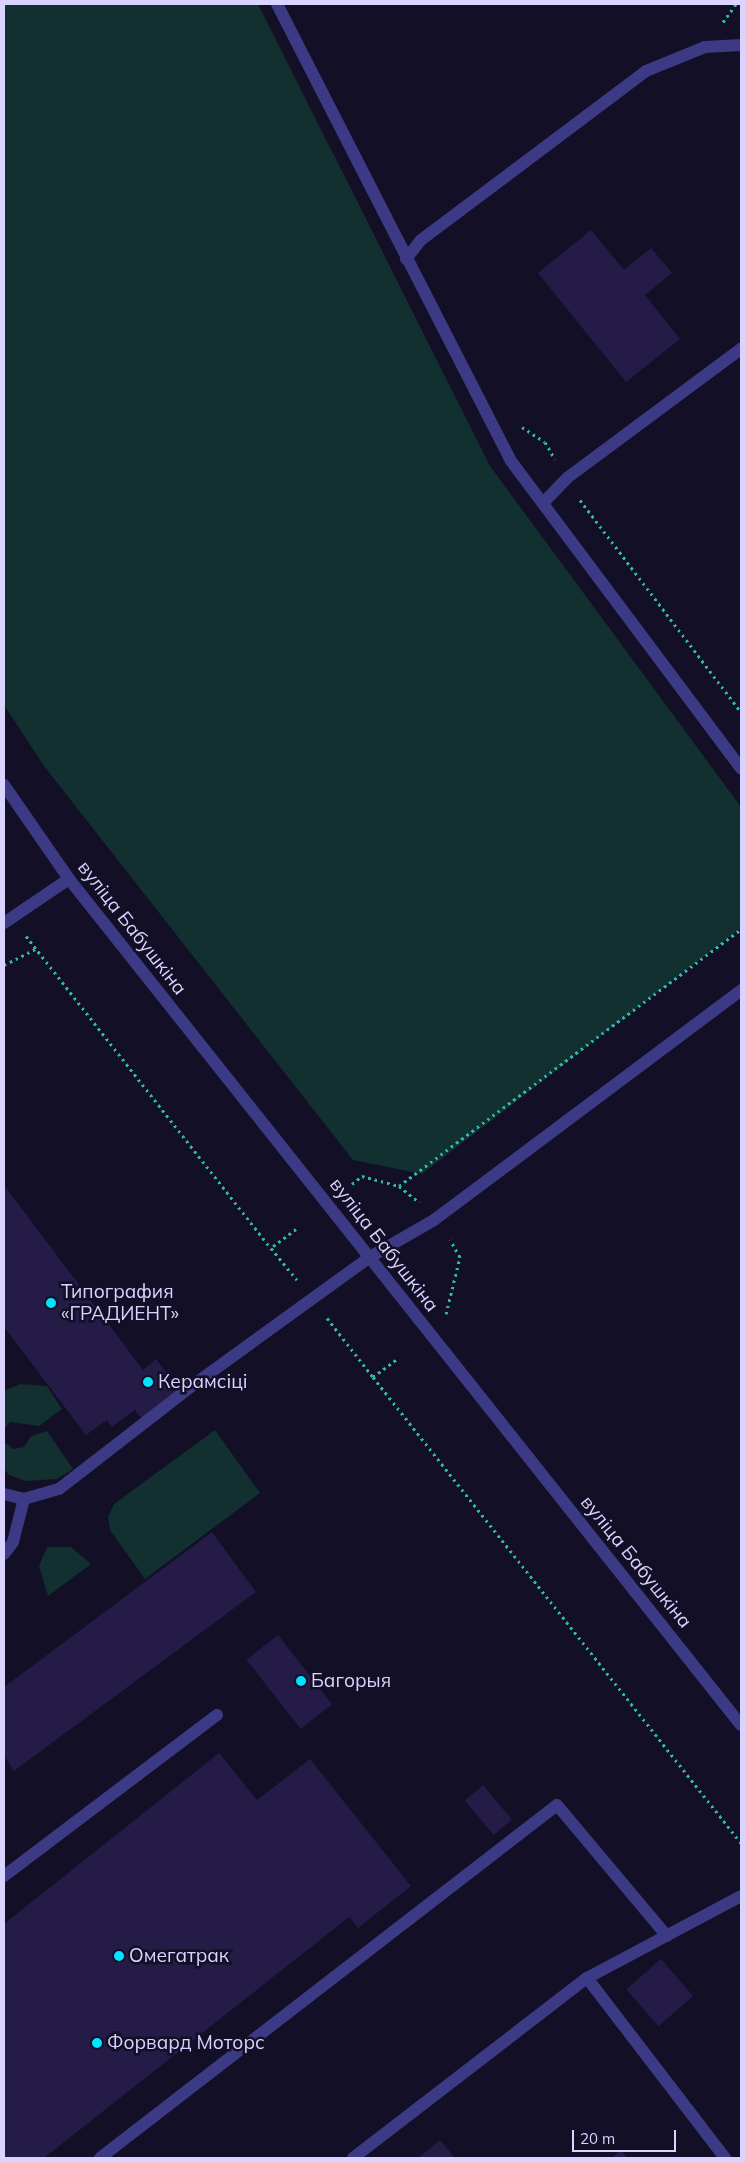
<!DOCTYPE html>
<html>
<head>
<meta charset="utf-8">
<style>
  body { margin:0 }
  #map { position:relative; width:745px; height:2162px; overflow:hidden; background:#130f26; font-family:Mulish,sans-serif }
  div>[style] { position:absolute }
  .green>* { inset:0; background:#12302f }
  .building>* { inset:0; background:#241b47; transform-origin:0 0 }
  .path>* { height:3px; margin-top:-1.5px; transform-origin:0; background:repeating-linear-gradient(90deg,#2fb8b0 0 2.5px,transparent 0 6.5px) }
  .minor>* { height:12px; margin:-6px; padding:0 6px; transform-origin:6px; border-radius:6px; background:#3d3a85 }
  .dots>* { width:14px; height:14px; translate:-50% -50%; box-sizing:border-box; border:2px solid #130f26; border-radius:50% }
  span { translate:-50% -50%; white-space:nowrap; text-align:center; line-height:1.15; -webkit-text-stroke:5px #130f26; paint-order:stroke }
  .street-label { font-size:19px; color:#d9d4ff }
  .poi-label { font-size:19px; color:#d9d4ff }
  .left { translate:0 -50%; text-align:left }
  .frame { position:absolute; inset:0; border:5px solid #d9d4ff; pointer-events:none }
  .scale { position:absolute; left:572px; top:2130px; width:104px; height:22px; box-sizing:border-box; border:2px solid #d9d4ff; border-top:0; padding-left:6px; font-size:15px; line-height:18px; white-space:nowrap; color:#d9d4ff; -webkit-text-stroke:4px #130f26; paint-order:stroke }
</style>
</head>
<body>
<div id="map">
  <div class="green">
    <div style="clip-path:polygon(4px 4px,258px 4px,490px 466px,741px 807px,741px 928px,422px 1174px,353px 1160px,44px 766px,4px 705px)"></div>
    <div style="clip-path:polygon(20px 1384px,47px 1386px,62px 1409px,39px 1426px,10px 1422px,4px 1430px,4px 1391px)"></div>
    <div style="clip-path:polygon(215px 1430px,260px 1493px,145px 1579px,110px 1530px,108px 1517px,114px 1504px)"></div>
    <div style="clip-path:polygon(47px 1431px,73px 1469px,57px 1479px,25px 1481px,9px 1475px,4px 1469px,4px 1442px,13px 1449px,24px 1447px,31px 1436px)"></div>
    <div style="clip-path:polygon(47px 1547px,71px 1547px,91px 1564px,48px 1596px,39px 1566px)"></div>
  </div>
  <div class="building">
    <div style="clip-path:polygon(591px 230px,624px 270px,651px 248px,672px 273px,645px 295px,680px 339px,626px 382px,538px 273px)"></div>
    <div style="clip-path:polygon(4px 1185px,143px 1370px,156px 1359px,180px 1390px,142px 1419px,135px 1410px,112px 1427px,107px 1420px,86px 1435px,4px 1327px)"></div>
    <div style="clip-path:polygon(212px 1532px,256px 1592px,14px 1771px,4px 1756px,4px 1687px)"></div>
    <div style="left:278px;top:1635px;width:88px;height:40px;rotate:52deg"></div>
    <div style="clip-path:polygon(219px 1753px,257px 1800px,310px 1759px,411px 1886px,358px 1928px,349px 1917px,44px 2158px,4px 2158px,4px 1924px)"></div>
    <div style="left:483px;top:1785px;width:45px;height:24px;rotate:50deg"></div>
    <div style="left:661px;top:1959px;width:49px;height:46px;rotate:49deg"></div>
    <div style="clip-path:polygon(440px 2140px,455px 2158px,418px 2158px)"></div>
    <div style="clip-path:polygon(621px 2150px,628px 2158px,611px 2158px)"></div>
  </div>
  <div class="path">
    <div style="left:723px;top:22px;width:22px;rotate:-54deg"></div>
    <div style="left:522px;top:427px;width:27px;rotate:33deg"></div>
    <div style="left:545px;top:442px;width:20px;rotate:60deg"></div>
    <div style="left:580px;top:500px;width:266px;rotate:52.8deg"></div>
    <div style="left:26px;top:936px;width:397px;rotate:51.9deg"></div>
    <div style="left:4px;top:965px;width:35px;rotate:-27deg"></div>
    <div style="left:352px;top:1184px;width:13px;rotate:-39deg"></div>
    <div style="left:362px;top:1176px;width:38px;rotate:15deg"></div>
    <div style="left:399px;top:1186px;width:26px;rotate:39deg"></div>
    <div style="left:399px;top:1186px;width:428px;rotate:-36.9deg"></div>
    <div style="left:296px;top:1229px;width:31px;rotate:143deg"></div>
    <div style="left:271px;top:1248px;width:41px;rotate:50.9deg"></div>
    <div style="left:446px;top:1314px;width:59px;rotate:-76.2deg"></div>
    <div style="left:460px;top:1257px;width:20px;rotate:-120deg"></div>
    <div style="left:327px;top:1318px;width:75px;rotate:52.1deg"></div>
    <div style="left:373px;top:1377px;width:31px;rotate:-37deg"></div>
    <div style="left:373px;top:1377px;width:594px;rotate:51.7deg"></div>
  </div>
  <div class="minor">
    <div style="left:277px;top:4px;width:513px;rotate:62.89deg"></div>
    <div style="left:511px;top:461px;width:384px;rotate:53.2deg"></div>
    <div style="left:406px;top:259px;width:24px;rotate:-52deg"></div>
    <div style="left:421px;top:240px;width:281px;rotate:-36.9deg"></div>
    <div style="left:646px;top:71px;width:64px;rotate:-22.1deg"></div>
    <div style="left:705px;top:47px;width:36px;rotate:-3deg"></div>
    <div style="left:544px;top:502px;width:33px;rotate:-46deg"></div>
    <div style="left:567px;top:478px;width:217px;rotate:-36.6deg"></div>
    <div style="left:4px;top:785px;width:114px;rotate:55.3deg"></div>
    <div style="left:69px;top:879px;width:1080px;rotate:51.54deg"></div>
    <div style="left:4px;top:923px;width:78px;rotate:-34.1deg"></div>
    <div style="left:4px;top:1494px;width:21px;rotate:14deg"></div>
    <div style="left:24px;top:1499px;width:36px;rotate:-16deg"></div>
    <div style="left:59px;top:1489px;width:165px;rotate:-37.8deg"></div>
    <div style="left:189px;top:1388px;width:223px;rotate:-35.9deg"></div>
    <div style="left:370px;top:1257px;width:74px;rotate:-30deg"></div>
    <div style="left:434px;top:1220px;width:384px;rotate:-36.8deg"></div>
    <div style="left:4px;top:1554px;width:15px;rotate:-53deg"></div>
    <div style="left:13px;top:1542px;width:44px;rotate:-75.7deg"></div>
    <div style="left:4px;top:1876px;width:267px;rotate:-37.1deg"></div>
    <div style="left:587px;top:1978px;width:227px;rotate:52.5deg"></div>
    <div style="left:100px;top:2158px;width:577px;rotate:-37.68deg"></div>
    <div style="left:557px;top:1805px;width:171px;rotate:50deg"></div>
    <div style="left:353px;top:2158px;width:295px;rotate:-37.6deg"></div>
    <div style="left:587px;top:1978px;width:174px;rotate:-28deg"></div>
  </div>
  <div class="dots">
    <div style="left:51px;top:1303px;background:#00e5ff"></div>
    <div style="left:148px;top:1382px;background:#00e5ff"></div>
    <div style="left:301px;top:1681px;background:#00e5ff"></div>
    <div style="left:119px;top:1956px;background:#00e5ff"></div>
    <div style="left:97px;top:2043px;background:#00e5ff"></div>
  </div>
  <div class="street-label">
    <span style="left:132px;top:928px;rotate:52deg">вуліца Бабушкіна</span>
    <span style="left:384px;top:1245px;rotate:52deg">вуліца Бабушкіна</span>
    <span style="left:636px;top:1562px;rotate:51deg">вуліца Бабушкіна</span>
  </div>
  <div class="poi-label">
    <span class="left" style="left:61px;top:1303px">Типография<br>«ГРАДИЕНТ»</span>
    <span class="left" style="left:158px;top:1382px">Керамсіці</span>
    <span class="left" style="left:311px;top:1681px">Багорыя</span>
    <span class="left" style="left:129px;top:1956px">Омегатрак</span>
    <span class="left" style="left:107px;top:2043px">Форвард Моторс</span>
  </div>
  <div class="frame"></div>
  <div class="scale">20 m</div>
</div>
</body>
</html>
